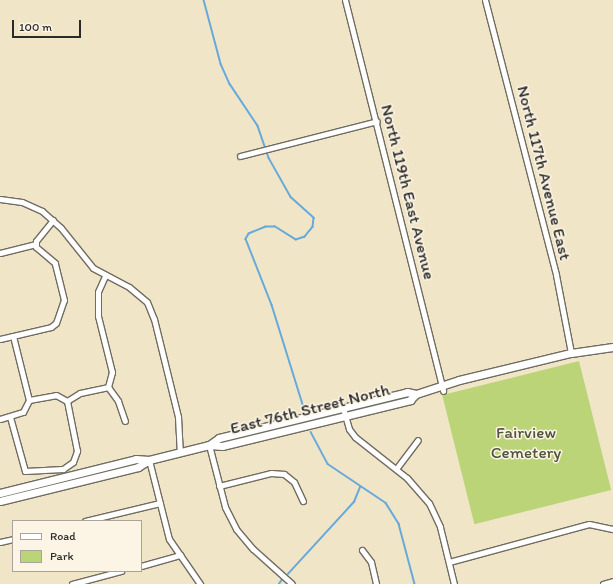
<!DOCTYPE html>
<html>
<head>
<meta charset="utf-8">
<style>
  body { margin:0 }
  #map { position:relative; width:613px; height:584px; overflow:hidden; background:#f1e5c7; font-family:Itim,sans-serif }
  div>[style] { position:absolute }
  .green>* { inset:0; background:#bcd478; transform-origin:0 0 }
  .stream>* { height:1.5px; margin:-0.75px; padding:0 0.75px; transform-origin:0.75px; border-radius:0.75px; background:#66aadb }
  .roads { filter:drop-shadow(1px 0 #706c62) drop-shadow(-1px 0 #706c62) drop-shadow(0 1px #706c62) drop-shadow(0 -1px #706c62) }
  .minor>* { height:5px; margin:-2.5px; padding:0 2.5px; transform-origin:2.5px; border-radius:2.5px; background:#fff }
  .major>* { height:7px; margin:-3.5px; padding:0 3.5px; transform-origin:3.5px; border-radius:3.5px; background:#fff }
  span { translate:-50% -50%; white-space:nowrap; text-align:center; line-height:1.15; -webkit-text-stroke:3px #fcf5e5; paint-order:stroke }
  .street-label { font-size:17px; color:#2b2b2b }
  .park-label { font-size:17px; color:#4f553e }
  .legend { position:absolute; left:12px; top:520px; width:130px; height:52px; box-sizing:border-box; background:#fcf5e5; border:1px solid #a8a49b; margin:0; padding:5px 7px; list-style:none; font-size:12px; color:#2b2b2b }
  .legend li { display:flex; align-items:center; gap:8px; height:20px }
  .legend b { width:20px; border:1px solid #a8a49b }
  .scale { position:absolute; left:12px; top:20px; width:69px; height:18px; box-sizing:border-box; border:2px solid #2b2b2b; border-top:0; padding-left:5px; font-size:12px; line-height:14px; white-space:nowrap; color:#2b2b2b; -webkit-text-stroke:3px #fcf5e5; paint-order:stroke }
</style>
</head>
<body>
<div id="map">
  <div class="green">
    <div style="left:579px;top:361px;width:133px;height:141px;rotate:76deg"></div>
  </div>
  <div class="stream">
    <div style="left:204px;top:0;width:66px;rotate:75.1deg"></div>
    <div style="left:221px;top:64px;width:22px;rotate:66deg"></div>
    <div style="left:230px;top:84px;width:50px;rotate:56.3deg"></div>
    <div style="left:258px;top:126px;width:34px;rotate:71deg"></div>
    <div style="left:269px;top:158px;width:45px;rotate:60.6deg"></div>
    <div style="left:291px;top:197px;width:31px;rotate:42deg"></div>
    <div style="left:314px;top:218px;width:9px;rotate:96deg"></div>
    <div style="left:313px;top:227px;width:13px;rotate:129deg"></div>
    <div style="left:305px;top:237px;width:9px;rotate:162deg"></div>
    <div style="left:296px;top:240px;width:25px;rotate:-148deg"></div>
    <div style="left:275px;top:227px;width:9px;rotate:180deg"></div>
    <div style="left:266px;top:227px;width:18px;rotate:158deg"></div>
    <div style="left:249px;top:234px;width:6px;rotate:121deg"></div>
    <div style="left:246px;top:239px;width:71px;rotate:68.5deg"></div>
    <div style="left:272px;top:305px;width:111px;rotate:72.7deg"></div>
    <div style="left:311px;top:432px;width:36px;rotate:62deg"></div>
    <div style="left:328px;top:464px;width:70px;rotate:33.9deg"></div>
    <div style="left:386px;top:503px;width:25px;rotate:58deg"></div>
    <div style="left:399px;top:524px;width:62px;rotate:75.1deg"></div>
    <div style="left:288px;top:574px;width:98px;rotate:-47.5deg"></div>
    <div style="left:354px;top:502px;width:16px;rotate:-68deg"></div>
    <div style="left:279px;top:584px;width:4px;rotate:-56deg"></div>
  </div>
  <div class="roads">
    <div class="minor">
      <div style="left:345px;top:0;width:403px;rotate:75.9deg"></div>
      <div style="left:485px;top:0;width:284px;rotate:75.5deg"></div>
      <div style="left:556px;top:275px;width:79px;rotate:79.1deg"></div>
      <div style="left:240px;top:156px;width:141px;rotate:-14.3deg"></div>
      <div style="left:0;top:199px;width:22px;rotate:8deg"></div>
      <div style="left:22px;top:202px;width:22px;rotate:24deg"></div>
      <div style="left:42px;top:211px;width:25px;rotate:42deg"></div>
      <div style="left:61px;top:228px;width:51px;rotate:51.3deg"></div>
      <div style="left:93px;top:268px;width:41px;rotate:27.8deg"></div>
      <div style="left:129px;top:287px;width:23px;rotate:40deg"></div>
      <div style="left:147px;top:302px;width:18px;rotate:68deg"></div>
      <div style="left:154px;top:319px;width:101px;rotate:76.2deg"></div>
      <div style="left:178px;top:417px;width:35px;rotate:87deg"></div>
      <div style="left:0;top:253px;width:37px;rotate:-14deg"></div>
      <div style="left:105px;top:276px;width:17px;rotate:114deg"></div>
      <div style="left:98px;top:292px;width:24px;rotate:90deg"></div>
      <div style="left:98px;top:316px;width:58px;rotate:76deg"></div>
      <div style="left:112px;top:372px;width:16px;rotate:105deg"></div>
      <div style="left:108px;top:387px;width:17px;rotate:54deg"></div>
      <div style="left:118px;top:401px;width:21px;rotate:71deg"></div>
      <div style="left:13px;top:336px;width:66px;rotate:76deg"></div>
      <div style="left:0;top:339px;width:52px;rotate:-13.2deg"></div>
      <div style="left:51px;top:327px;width:6px;rotate:-39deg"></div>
      <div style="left:56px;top:323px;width:24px;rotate:-71deg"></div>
      <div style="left:64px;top:300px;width:38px;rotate:-104deg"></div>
      <div style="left:55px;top:263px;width:25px;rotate:-140deg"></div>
      <div style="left:36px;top:247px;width:6px;rotate:-90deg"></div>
      <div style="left:36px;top:241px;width:27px;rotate:-51deg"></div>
      <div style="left:343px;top:408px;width:22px;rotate:74deg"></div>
      <div style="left:349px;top:429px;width:10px;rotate:53deg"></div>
      <div style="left:355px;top:437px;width:66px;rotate:38.3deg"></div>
      <div style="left:407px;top:478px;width:33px;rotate:49deg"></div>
      <div style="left:429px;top:503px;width:26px;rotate:65deg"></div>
      <div style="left:440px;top:527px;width:59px;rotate:76.2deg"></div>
      <div style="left:10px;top:417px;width:56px;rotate:74.5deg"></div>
      <div style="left:25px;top:471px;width:38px;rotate:-3deg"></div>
      <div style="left:63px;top:469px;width:12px;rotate:-35deg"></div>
      <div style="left:73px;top:462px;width:12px;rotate:-70deg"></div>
      <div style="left:77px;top:451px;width:51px;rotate:-101.3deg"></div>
      <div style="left:0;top:419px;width:24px;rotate:-17deg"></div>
      <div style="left:23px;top:412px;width:13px;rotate:-63deg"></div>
      <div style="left:29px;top:400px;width:27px;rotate:-10deg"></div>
      <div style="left:56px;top:395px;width:13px;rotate:29deg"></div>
      <div style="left:67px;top:401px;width:15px;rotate:-32deg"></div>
      <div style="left:80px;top:393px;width:29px;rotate:-12deg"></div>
      <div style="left:209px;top:445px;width:64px;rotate:75.5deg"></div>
      <div style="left:225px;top:507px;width:25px;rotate:63deg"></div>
      <div style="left:236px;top:529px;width:26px;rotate:50deg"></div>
      <div style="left:253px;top:549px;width:52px;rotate:41.9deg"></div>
      <div style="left:149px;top:460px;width:81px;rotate:75.8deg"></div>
      <div style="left:169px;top:539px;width:55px;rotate:55.4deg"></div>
      <div style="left:396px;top:469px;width:36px;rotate:-53deg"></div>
      <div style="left:219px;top:486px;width:54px;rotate:-14deg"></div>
      <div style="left:271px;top:473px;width:13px;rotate:4deg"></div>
      <div style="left:284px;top:474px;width:13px;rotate:39deg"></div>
      <div style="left:294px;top:482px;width:21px;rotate:65deg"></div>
      <div style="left:85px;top:521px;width:77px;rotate:-13.5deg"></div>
      <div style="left:0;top:542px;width:13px;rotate:-13deg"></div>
      <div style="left:362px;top:550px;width:15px;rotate:53deg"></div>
      <div style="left:371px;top:562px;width:23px;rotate:77deg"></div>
      <div style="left:449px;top:562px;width:145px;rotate:-15.2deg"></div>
      <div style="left:589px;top:524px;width:25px;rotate:12deg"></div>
      <div style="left:141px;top:566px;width:41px;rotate:-15.8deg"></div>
      <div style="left:72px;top:584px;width:51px;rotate:-14.9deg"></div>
      <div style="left:603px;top:584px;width:10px;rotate:-17deg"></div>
    </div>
    <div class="major">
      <div style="left:209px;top:445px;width:12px;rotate:-35deg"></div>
      <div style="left:219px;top:438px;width:194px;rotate:-13.7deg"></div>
      <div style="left:407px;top:392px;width:9px;rotate:13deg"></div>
      <div style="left:0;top:493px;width:140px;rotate:-14deg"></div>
      <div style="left:136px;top:459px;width:13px;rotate:4deg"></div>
      <div style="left:0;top:501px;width:142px;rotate:-13.8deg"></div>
      <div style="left:138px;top:467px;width:13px;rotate:-32deg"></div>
      <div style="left:149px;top:460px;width:62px;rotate:-14deg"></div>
      <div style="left:209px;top:445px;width:13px;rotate:4deg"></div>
      <div style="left:222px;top:446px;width:194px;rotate:-13.7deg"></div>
      <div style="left:410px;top:400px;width:8px;rotate:-45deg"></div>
      <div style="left:416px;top:394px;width:45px;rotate:-18deg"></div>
      <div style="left:459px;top:380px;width:115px;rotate:-13.6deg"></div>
      <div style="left:571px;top:353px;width:42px;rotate:-8.1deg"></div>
    </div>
  </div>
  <div class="street-label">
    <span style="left:544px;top:173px;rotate:76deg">North 117th Avenue East</span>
    <span style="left:408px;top:192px;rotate:76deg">North 119th East Avenue</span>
    <span style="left:310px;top:409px;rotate:-14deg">East 76th Street North</span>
  </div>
  <div class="park-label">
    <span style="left:526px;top:443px">Fairview<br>Cemetery</span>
  </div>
  <ul class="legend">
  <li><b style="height:5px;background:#fff"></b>Road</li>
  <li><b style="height:11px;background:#bcd478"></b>Park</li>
  </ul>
  <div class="scale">100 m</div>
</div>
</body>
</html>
